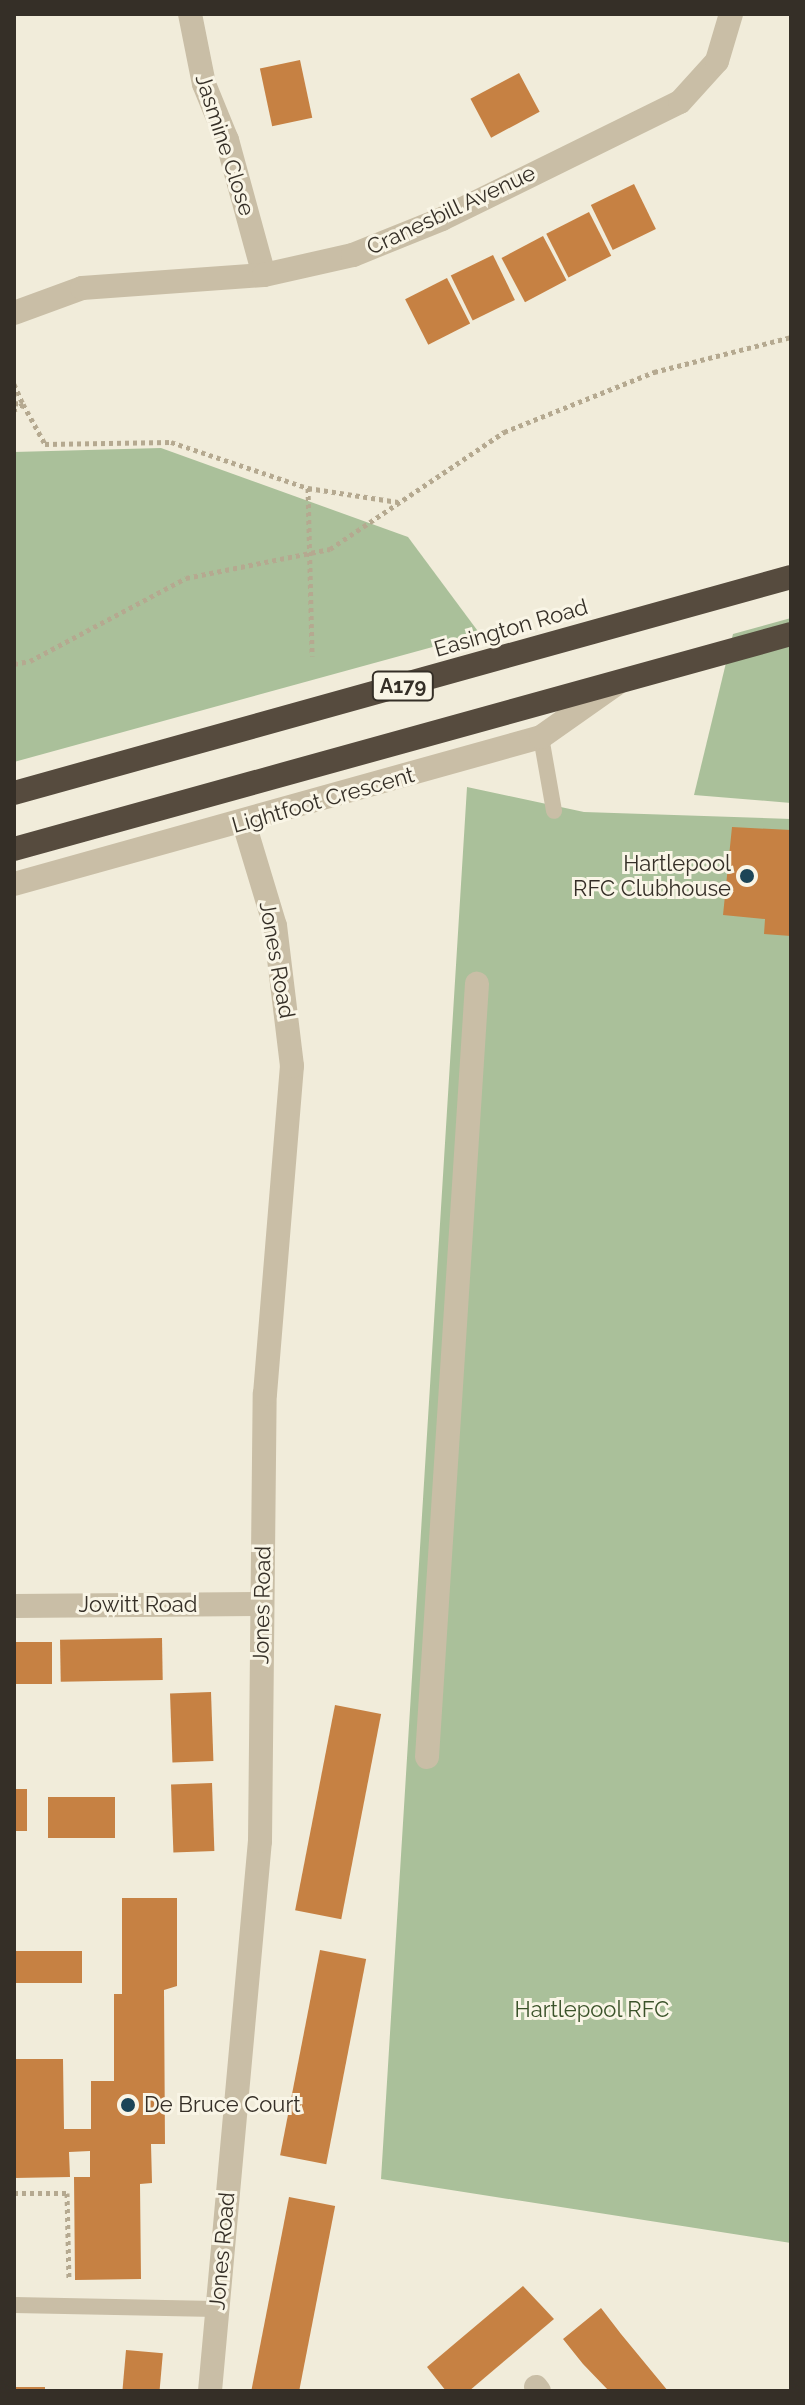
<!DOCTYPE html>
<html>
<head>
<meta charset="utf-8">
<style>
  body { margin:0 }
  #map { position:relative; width:805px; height:2405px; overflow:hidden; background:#f1ecda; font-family:Raleway,sans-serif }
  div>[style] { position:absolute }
  .green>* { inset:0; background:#aac09a }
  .building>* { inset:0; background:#c68143; transform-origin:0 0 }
  .path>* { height:5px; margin-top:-2.5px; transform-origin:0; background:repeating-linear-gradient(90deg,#b5a990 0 4px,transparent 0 8px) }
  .lane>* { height:16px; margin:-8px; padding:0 8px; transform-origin:8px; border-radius:8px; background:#c9bea6 }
  .street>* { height:24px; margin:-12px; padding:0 12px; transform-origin:12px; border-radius:12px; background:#c9bea6 }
  .highway>* { height:24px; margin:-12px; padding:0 12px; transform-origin:12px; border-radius:12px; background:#564b3e }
  .dots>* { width:22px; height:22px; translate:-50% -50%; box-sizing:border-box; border:4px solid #f9f5e6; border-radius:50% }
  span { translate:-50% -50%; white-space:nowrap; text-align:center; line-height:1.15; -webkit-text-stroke:6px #f9f5e6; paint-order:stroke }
  .shield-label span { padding:2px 6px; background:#f9f5e6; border:2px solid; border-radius:6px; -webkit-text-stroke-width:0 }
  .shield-label { font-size:20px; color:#352f27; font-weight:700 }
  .street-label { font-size:22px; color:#352f27 }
  .poi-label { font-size:22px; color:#352f27 }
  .right { translate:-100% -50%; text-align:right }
  .left { translate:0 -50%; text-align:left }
  .park-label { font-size:22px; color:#3b532a }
  .frame { position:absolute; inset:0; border:16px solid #352f27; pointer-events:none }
</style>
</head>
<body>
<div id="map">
  <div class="green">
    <div style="clip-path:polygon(161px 448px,408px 537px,480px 634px,14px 762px,14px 452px)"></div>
    <div style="clip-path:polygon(791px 618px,791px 803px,694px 795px,733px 634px)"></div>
    <div style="clip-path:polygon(467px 787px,584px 812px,791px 819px,791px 2243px,381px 2179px)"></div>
  </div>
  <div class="building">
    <div style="left:300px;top:60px;width:59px;height:41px;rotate:78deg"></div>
    <div style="left:519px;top:73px;width:44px;height:55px;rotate:62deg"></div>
    <div style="left:634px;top:184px;width:50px;height:48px;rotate:64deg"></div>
    <div style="left:589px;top:212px;width:49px;height:48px;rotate:63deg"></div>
    <div style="left:543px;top:236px;width:50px;height:47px;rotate:62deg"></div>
    <div style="left:493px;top:255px;width:50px;height:47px;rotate:64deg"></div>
    <div style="left:447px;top:278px;width:51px;height:47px;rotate:63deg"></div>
    <div style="clip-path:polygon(732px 827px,791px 830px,791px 936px,764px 934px,765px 919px,723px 915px)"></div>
    <div style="left:162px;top:1638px;width:42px;height:102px;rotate:89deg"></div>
    <div style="left:14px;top:1642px;width:38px;height:42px"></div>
    <div style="left:211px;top:1692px;width:69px;height:41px;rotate:88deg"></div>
    <div style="left:335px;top:1705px;width:47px;height:209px;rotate:11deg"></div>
    <div style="left:212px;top:1783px;width:68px;height:41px;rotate:88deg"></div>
    <div style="left:14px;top:1789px;width:13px;height:42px"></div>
    <div style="left:48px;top:1797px;width:67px;height:41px"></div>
    <div style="clip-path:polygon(122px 1898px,177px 1898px,177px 1986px,164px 1990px,165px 2144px,151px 2144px,152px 2183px,140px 2184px,141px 2279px,75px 2280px,74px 2177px,90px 2177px,90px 2151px,69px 2152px,70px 2177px,14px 2178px,14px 2059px,63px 2059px,64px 2129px,91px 2129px,91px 2081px,114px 2081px,114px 1994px,122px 1994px)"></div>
    <div style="left:320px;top:1950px;width:47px;height:209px;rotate:11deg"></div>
    <div style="left:14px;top:1951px;width:68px;height:32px"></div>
    <div style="left:289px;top:2197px;width:47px;height:198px;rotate:11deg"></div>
    <div style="clip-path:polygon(523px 2286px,554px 2319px,469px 2391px,446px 2391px,427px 2367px)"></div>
    <div style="clip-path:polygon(601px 2308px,621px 2334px,668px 2391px,609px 2391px,583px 2364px,563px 2339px)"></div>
    <div style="left:126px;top:2350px;width:37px;height:41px;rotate:5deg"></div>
    <div style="left:14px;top:2387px;width:31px;height:4px"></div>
  </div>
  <div class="path">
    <div style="left:14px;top:384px;width:22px;rotate:66deg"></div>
    <div style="left:23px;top:404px;width:11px;rotate:146deg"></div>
    <div style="left:14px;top:403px;width:9px;rotate:6deg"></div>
    <div style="left:23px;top:404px;width:46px;rotate:61.2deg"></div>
    <div style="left:45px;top:444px;width:126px;rotate:-0.9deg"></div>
    <div style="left:171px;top:442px;width:145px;rotate:18.6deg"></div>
    <div style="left:308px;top:488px;width:168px;rotate:88.6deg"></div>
    <div style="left:308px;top:488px;width:91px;rotate:8.8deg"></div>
    <div style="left:14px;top:664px;width:16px;rotate:-11deg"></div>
    <div style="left:30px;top:661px;width:177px;rotate:-28deg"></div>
    <div style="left:186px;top:578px;width:147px;rotate:-11.4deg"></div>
    <div style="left:330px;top:549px;width:210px;rotate:-33.9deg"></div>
    <div style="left:504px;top:432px;width:162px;rotate:-21.8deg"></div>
    <div style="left:654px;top:372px;width:141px;rotate:-14.3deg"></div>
    <div style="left:14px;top:2193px;width:53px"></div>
    <div style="left:67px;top:2193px;width:87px;rotate:88.7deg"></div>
  </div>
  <div class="lane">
    <div style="left:541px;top:737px;width:75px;rotate:80deg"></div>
    <div style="left:14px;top:2305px;width:202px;rotate:1.1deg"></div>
  </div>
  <div class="street">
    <div style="left:190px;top:14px;width:71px;rotate:78.7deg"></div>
    <div style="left:204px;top:84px;width:61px;rotate:67.7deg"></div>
    <div style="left:227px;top:140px;width:140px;rotate:74.7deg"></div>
    <div style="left:14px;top:313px;width:72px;rotate:-20.2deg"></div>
    <div style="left:82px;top:288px;width:182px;rotate:-4.1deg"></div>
    <div style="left:264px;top:275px;width:91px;rotate:-12.7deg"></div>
    <div style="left:353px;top:255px;width:96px;rotate:-22deg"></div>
    <div style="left:442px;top:219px;width:265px;rotate:-26.2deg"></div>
    <div style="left:680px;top:102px;width:55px;rotate:-47.9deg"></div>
    <div style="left:717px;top:61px;width:49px;rotate:-73.4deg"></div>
    <div style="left:14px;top:884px;width:547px;rotate:-15.59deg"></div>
    <div style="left:541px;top:737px;width:92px;rotate:-35.2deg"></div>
    <div style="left:14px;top:1606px;width:248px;rotate:-0.5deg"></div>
    <div style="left:427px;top:1757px;width:775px;rotate:-86.3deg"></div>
    <div style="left:536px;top:2387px;width:5px;rotate:53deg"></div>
    <div style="left:210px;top:2391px;width:552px;rotate:-84.81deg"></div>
    <div style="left:260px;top:1841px;width:447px;rotate:-89.4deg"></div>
    <div style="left:265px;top:1394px;width:329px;rotate:-85.3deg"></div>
    <div style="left:292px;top:1066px;width:141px;rotate:-96.9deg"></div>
    <div style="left:275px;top:926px;width:108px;rotate:-106.8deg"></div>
  </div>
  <div class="highway">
    <div style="left:14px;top:793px;width:806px;rotate:-15.54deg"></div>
    <div style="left:14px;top:849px;width:806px;rotate:-15.47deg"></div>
  </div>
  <div class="dots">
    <div style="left:747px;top:876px;background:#1c4557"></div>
    <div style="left:128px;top:2105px;background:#1c4557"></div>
  </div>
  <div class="shield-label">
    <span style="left:403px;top:686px">A179</span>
  </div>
  <div class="street-label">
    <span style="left:225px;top:145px;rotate:72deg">Jasmine Close</span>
    <span style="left:451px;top:210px;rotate:-25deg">Cranesbill Avenue</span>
    <span style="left:511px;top:628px;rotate:-16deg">Easington Road</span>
    <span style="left:323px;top:800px;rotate:-16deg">Lightfoot Crescent</span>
    <span style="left:277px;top:960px;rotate:80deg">Jones Road</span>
    <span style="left:138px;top:1605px">Jowitt Road</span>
    <span style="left:262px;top:1605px;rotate:-89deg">Jones Road</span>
    <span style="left:222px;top:2251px;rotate:-85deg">Jones Road</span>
  </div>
  <div class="poi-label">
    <span class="right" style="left:731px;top:876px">Hartlepool<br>RFC Clubhouse</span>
    <span class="left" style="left:144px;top:2105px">De Bruce Court</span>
  </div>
  <div class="park-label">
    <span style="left:592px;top:2010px">Hartlepool RFC</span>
  </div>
  <div class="frame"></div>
</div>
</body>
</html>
